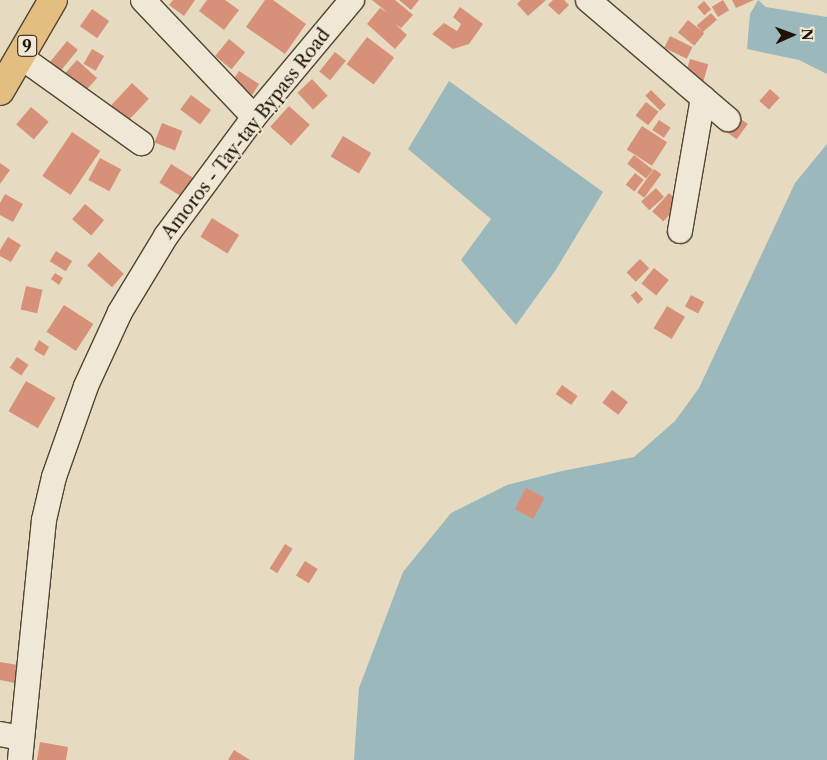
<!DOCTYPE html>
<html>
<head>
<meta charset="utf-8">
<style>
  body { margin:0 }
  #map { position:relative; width:827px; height:760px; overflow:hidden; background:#e6dbc0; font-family:"Libre Caslon Text",serif }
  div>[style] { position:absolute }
  .water>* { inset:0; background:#9bb8bd }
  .building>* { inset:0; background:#d69178; transform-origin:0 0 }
  .roads { filter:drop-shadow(1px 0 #524533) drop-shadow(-1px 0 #524533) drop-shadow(0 1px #524533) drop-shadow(0 -1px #524533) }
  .minor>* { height:24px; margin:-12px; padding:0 12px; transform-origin:12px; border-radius:12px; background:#efe8d6 }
  .highway>* { height:28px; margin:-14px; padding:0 14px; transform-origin:14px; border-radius:14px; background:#e3be80 }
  span { translate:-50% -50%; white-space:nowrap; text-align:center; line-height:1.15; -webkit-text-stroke:4px #efe8d6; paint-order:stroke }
  .shield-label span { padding:1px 4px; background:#efe8d6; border:1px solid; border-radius:4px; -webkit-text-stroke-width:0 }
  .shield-label { font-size:16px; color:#211304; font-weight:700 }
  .street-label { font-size:18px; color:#211304 }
  .north { position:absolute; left:767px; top:10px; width:50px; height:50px; -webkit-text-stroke:4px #efe8d6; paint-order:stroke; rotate:88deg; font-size:14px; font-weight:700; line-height:20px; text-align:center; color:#211304 }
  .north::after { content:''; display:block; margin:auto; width:18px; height:22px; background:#211304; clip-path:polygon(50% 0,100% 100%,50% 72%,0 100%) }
</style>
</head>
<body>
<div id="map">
  <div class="water">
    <div style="clip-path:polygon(758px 0,766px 7px,827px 17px,827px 74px,799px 60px,747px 49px,750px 14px)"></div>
    <div style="clip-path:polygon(449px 81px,603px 192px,555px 271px,516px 325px,461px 260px,491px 219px,408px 149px)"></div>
    <div style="clip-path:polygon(827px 144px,827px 760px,354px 760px,359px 688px,403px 572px,451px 513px,507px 485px,562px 471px,634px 457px,675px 421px,699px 388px,795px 183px)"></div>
  </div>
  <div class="building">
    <div style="clip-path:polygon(173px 0,195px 0,184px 16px,169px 5px)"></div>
    <div style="clip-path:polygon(207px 0,225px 0,239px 10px,224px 30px,199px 11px)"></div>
    <div style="clip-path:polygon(265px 0,273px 0,306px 24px,285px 54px,246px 27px)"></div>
    <div style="clip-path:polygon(372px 0,395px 0,413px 15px,401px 28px,395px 24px,407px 35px,395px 49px,367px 24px,380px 8px,388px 13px)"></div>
    <div style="clip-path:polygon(399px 0,419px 0,411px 10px)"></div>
    <div style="clip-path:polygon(521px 0,546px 0,528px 16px,517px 4px)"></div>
    <div style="clip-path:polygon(553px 0,564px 0,569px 5px,559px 15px,548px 5px)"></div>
    <div style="left:723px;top:0;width:12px;height:13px;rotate:59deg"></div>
    <div style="clip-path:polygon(732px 0,754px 0,736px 8px)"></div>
    <div style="left:704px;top:1px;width:11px;height:9px;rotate:49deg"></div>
    <div style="clip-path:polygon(460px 7px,483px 24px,469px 44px,453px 49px,432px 34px,444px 23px,457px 31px,461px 24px,453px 17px)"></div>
    <div style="left:92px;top:9px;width:21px;height:21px;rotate:35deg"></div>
    <div style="left:711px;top:13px;width:9px;height:19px;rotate:49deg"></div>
    <div style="left:688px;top:20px;width:21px;height:16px;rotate:39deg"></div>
    <div style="left:670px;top:36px;width:25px;height:13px;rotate:26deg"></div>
    <div style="left:367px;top:37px;width:34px;height:34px;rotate:37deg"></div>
    <div style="left:229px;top:39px;width:21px;height:22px;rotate:39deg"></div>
    <div style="left:67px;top:41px;width:14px;height:28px;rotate:39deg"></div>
    <div style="left:92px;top:49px;width:14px;height:17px;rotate:30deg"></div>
    <div style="left:335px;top:52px;width:14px;height:25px;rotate:39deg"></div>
    <div style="left:690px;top:59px;width:19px;height:19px;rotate:16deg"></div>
    <div style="left:77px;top:60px;width:27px;height:21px;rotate:42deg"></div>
    <div style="left:239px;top:71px;width:24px;height:22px;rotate:33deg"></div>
    <div style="left:312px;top:79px;width:23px;height:20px;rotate:47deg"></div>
    <div style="left:132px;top:83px;width:23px;height:37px;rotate:43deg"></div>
    <div style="left:770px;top:89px;width:13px;height:16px;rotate:42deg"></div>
    <div style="left:651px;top:90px;width:21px;height:8px;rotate:45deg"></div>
    <div style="left:191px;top:95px;width:25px;height:18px;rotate:37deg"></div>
    <div style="left:646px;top:102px;width:16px;height:17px;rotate:38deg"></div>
    <div style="left:289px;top:106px;width:28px;height:28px;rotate:42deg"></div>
    <div style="left:31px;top:107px;width:23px;height:23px;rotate:40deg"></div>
    <div style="left:734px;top:114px;width:17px;height:19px;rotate:36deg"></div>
    <div style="left:659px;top:120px;width:14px;height:12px;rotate:34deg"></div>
    <div style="left:162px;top:123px;width:22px;height:21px;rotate:21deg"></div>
    <div style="left:642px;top:126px;width:30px;height:28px;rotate:33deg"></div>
    <div style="left:72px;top:132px;width:34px;height:53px;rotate:34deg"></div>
    <div style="left:343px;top:136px;width:33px;height:24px;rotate:31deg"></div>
    <div style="left:634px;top:155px;width:24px;height:11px;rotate:38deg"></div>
    <div style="left:100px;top:158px;width:24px;height:25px;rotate:28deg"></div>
    <div style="clip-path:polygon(0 163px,10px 170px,0 184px)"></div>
    <div style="left:171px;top:164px;width:26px;height:22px;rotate:32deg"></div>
    <div style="left:654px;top:169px;width:9px;height:29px;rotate:36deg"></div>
    <div style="left:635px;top:173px;width:11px;height:15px;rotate:38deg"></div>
    <div style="left:656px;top:188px;width:12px;height:20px;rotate:48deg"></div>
    <div style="left:669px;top:193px;width:15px;height:25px;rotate:42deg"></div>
    <div style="clip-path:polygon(5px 194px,23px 204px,13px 222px,0 215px,0 203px)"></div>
    <div style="left:85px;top:204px;width:25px;height:20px;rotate:40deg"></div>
    <div style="left:212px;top:218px;width:32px;height:22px;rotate:32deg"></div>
    <div style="clip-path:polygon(8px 237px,21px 245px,11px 262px,0 256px,0 250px)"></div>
    <div style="left:56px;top:251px;width:19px;height:12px;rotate:32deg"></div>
    <div style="left:99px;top:252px;width:33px;height:18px;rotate:41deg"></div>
    <div style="left:640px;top:259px;width:13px;height:19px;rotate:45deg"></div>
    <div style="left:654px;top:268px;width:19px;height:20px;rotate:39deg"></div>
    <div style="clip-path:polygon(55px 273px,63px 278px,59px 285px,51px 279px)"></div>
    <div style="left:26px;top:286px;width:17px;height:24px;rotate:13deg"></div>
    <div style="left:636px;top:291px;width:11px;height:7px;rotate:49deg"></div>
    <div style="left:691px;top:295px;width:15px;height:13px;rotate:28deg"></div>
    <div style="left:64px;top:305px;width:35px;height:32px;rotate:33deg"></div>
    <div style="left:667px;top:306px;width:21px;height:26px;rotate:31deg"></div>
    <div style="clip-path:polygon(39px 340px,49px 347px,44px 356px,34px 350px)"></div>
    <div style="left:17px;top:357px;width:14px;height:13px;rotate:34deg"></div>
    <div style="left:26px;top:381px;width:34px;height:35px;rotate:30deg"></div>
    <div style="left:562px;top:385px;width:19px;height:11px;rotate:35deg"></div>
    <div style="left:612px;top:390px;width:20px;height:16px;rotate:37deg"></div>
    <div style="left:526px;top:488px;width:21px;height:24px;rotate:28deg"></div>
    <div style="left:285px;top:544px;width:9px;height:29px;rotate:32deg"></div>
    <div style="left:305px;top:561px;width:15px;height:17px;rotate:32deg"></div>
    <div style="clip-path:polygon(0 662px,18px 665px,15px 683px,0 680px)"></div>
    <div style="clip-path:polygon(40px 742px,68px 747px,66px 760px,37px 760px)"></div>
    <div style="clip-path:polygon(234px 750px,250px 760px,228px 760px)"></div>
  </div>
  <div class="roads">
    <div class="minor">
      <div style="left:143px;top:0;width:161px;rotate:46.5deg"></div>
      <div style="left:588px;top:0;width:184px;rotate:40.4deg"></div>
      <div style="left:21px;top:57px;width:148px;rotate:35.6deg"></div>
      <div style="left:680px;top:231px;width:135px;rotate:-80.2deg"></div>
      <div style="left:0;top:734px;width:21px;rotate:11deg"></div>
      <div style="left:20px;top:760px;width:241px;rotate:-84.3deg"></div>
      <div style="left:44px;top:520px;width:44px;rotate:-76.9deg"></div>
      <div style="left:54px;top:477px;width:96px;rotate:-70.6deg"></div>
      <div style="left:86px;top:386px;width:81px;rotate:-65.3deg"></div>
      <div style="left:120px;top:312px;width:89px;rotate:-58.8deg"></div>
      <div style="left:166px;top:236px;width:148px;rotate:-53.5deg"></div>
      <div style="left:254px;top:117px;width:153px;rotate:-50.1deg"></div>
    </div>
    <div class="highway">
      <div style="left:0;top:91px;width:105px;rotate:-59.8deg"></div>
    </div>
  </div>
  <div class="shield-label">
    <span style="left:27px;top:46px">9</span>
  </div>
  <div class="street-label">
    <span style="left:246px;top:134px;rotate:-52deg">Amoros - Tay-tay Bypass Road</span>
  </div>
  <div class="north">N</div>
</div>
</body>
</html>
